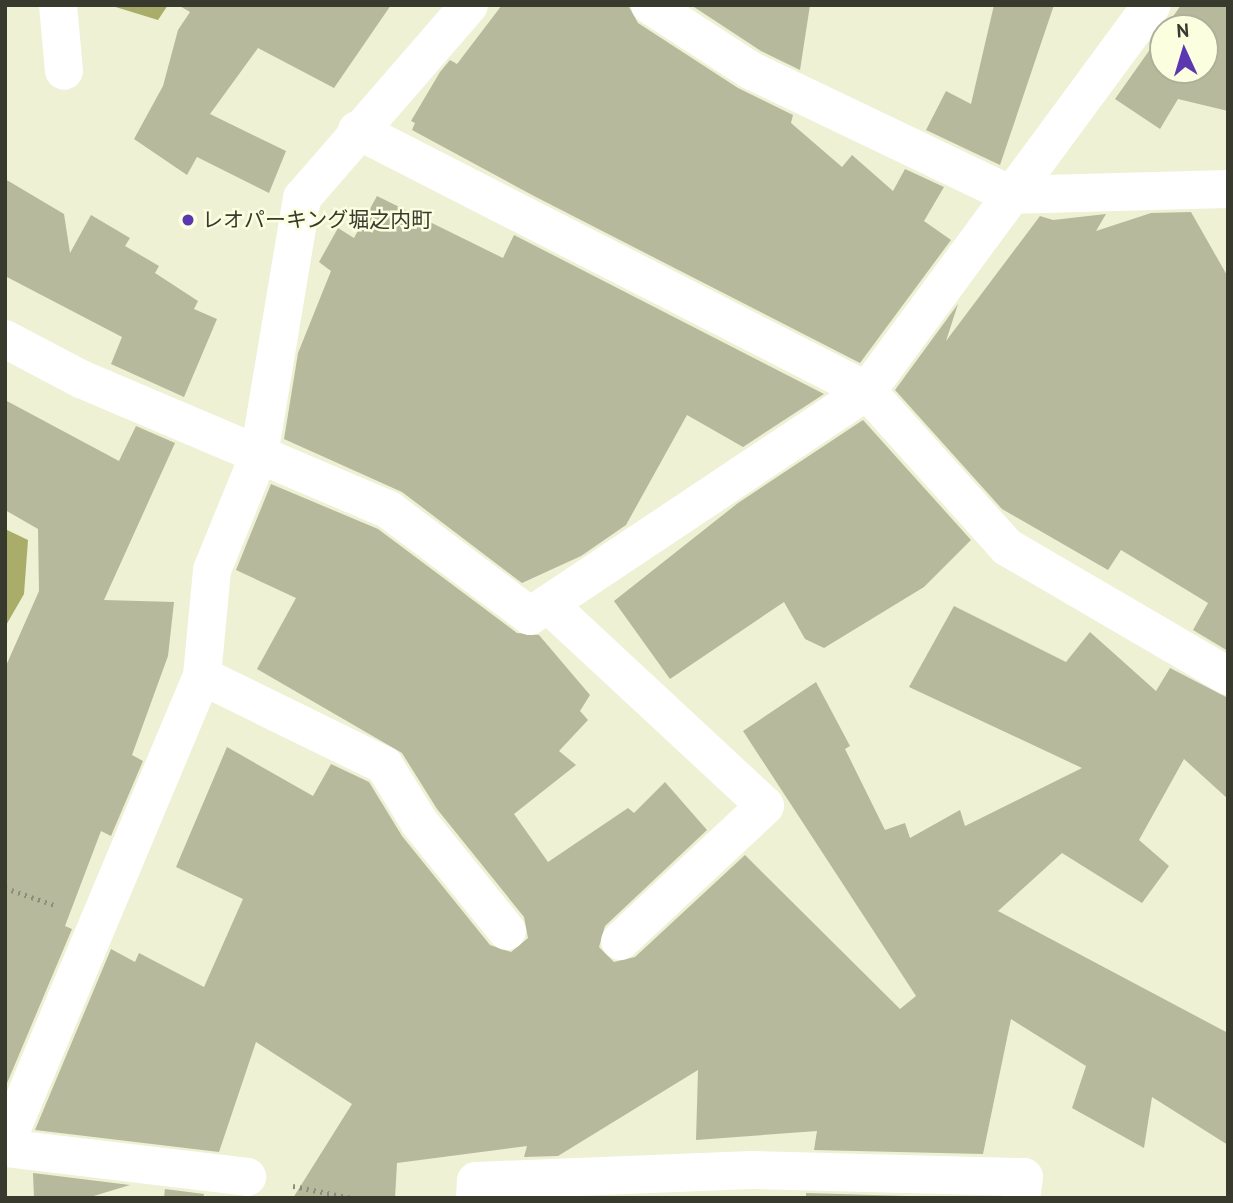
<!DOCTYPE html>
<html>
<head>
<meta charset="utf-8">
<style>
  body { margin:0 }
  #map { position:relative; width:1233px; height:1203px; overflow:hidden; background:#eef1d3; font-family:"PT Sans","Noto Sans JP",sans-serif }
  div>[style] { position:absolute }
  .forest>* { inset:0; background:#a9ad69 }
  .building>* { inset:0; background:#b6b99c }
  .path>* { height:4.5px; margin-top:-2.25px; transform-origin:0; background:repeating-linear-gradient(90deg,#8c8e7a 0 2px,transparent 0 7px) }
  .minor>* { height:38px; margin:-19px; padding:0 19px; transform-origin:19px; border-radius:19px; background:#fff }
  .dots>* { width:19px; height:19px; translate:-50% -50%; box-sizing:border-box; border:4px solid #fcfee0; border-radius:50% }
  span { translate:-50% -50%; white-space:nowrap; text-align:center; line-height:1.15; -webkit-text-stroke:5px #fcfee0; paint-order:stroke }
  .poi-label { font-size:21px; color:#383a2e }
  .left { translate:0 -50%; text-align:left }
  .frame { position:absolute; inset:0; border:7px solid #383a2e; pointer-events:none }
  .north { position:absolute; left:1149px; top:14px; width:70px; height:70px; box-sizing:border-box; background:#fcfee0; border:2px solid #aeb099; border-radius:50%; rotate:356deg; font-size:19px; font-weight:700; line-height:28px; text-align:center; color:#383a2e }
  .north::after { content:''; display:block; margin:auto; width:24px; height:32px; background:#5c38b0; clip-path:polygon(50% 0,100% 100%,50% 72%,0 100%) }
</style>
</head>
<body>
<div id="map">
  <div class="forest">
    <div style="clip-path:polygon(109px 5px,168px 5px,158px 20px)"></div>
    <div style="clip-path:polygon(5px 529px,28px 540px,24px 594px,5px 627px)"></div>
  </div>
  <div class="building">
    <div style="clip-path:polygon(178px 5px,391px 5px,334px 88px,258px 48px,210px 114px,286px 151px,269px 193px,197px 157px,187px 175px,134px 139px,163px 86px,178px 30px,190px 12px)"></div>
    <div style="clip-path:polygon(502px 5px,628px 5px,638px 23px,738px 88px,793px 115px,791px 123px,842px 167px,852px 155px,893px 191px,905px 169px,944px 187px,924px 221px,951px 240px,860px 363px,534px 196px,412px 130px,415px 123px,411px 121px,440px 72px,450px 60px,457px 64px)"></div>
    <div style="clip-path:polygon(691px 5px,810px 5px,800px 70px,761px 51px)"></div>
    <div style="clip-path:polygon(994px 5px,1054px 5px,1000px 165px,926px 130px,946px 91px,971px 104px)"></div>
    <div style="clip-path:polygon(1181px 5px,1228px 5px,1228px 111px,1178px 99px,1160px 129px,1115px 99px,1163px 31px,1163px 70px,1205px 70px,1205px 28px,1165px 28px)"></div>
    <div style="clip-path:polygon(5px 179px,64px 214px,70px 253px,91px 215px,130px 238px,125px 246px,159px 266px,155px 273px,198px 301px,194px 309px,217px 319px,184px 397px,111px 364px,122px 337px,5px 276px)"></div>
    <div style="clip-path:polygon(377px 196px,503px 258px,514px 235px,824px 394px,743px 447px,687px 415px,626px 525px,581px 556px,522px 583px,402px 492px,284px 439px,298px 353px,331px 271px,319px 262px,338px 228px,354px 238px)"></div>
    <div style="clip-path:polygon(1191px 212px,1228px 277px,1228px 651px,1193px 630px,1208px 603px,1121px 550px,1108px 570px,1002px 509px,895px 390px,958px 304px,946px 341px,1040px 216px,1053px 220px,1106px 214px,1096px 231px,1151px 213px)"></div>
    <div style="clip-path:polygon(5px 400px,119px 461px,136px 426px,175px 443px,104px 600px,174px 602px,168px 656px,132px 755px,143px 761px,111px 836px,101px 831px,65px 926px,72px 929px,5px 1088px,5px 668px,39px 591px,38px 529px,5px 510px)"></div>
    <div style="clip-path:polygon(863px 420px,971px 540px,924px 587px,824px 648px,805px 639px,784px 602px,670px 679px,614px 601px,738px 503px)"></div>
    <div style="clip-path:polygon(271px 484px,378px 529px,517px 633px,539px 635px,590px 695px,580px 711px,588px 720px,559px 751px,576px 765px,514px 814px,548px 862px,628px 808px,634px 813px,665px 782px,707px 830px,605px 926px,599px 947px,614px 962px,635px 957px,745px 855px,900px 1009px,916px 996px,743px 731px,816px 682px,850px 746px,845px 749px,885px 830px,905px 823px,910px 838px,960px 810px,965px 826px,1082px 768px,909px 687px,954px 606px,1066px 662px,1090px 632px,1156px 691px,1170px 668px,1228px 698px,1228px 799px,1184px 759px,1139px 840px,1169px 866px,1142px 903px,1062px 853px,998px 911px,1228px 1033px,1228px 1145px,1152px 1097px,1144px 1148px,1072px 1108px,1086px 1066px,1011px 1019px,983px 1154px,814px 1150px,817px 1131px,696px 1140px,698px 1070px,558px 1156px,524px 1157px,527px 1146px,397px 1163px,395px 1198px,293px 1198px,352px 1104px,256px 1042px,219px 1152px,35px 1130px,111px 949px,135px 962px,139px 953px,204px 987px,243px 899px,176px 867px,227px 747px,313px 796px,331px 764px,369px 782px,402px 836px,490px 945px,511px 952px,528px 938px,524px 917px,437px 809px,402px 753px,257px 669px,296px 598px,236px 570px)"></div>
    <div style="clip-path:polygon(33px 1173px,130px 1185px,87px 1198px,34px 1198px)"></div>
    <div style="clip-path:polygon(165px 1189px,204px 1194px,203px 1198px,164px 1198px)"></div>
    <div style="clip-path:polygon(806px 1193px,974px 1198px,806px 1198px)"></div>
  </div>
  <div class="path">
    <div style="left:5px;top:888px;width:52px;rotate:19.1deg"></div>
    <div style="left:293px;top:1186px;width:60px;rotate:11.5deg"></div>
  </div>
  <div class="minor">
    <div style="left:58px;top:5px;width:66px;rotate:84.8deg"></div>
    <div style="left:650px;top:5px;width:119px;rotate:33deg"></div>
    <div style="left:750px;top:70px;width:289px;rotate:25.6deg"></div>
    <div style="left:1011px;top:195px;width:217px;rotate:-1.6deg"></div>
    <div style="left:357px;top:130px;width:573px;rotate:27.1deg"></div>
    <div style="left:867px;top:391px;width:210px;rotate:48.1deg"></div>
    <div style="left:1007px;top:547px;width:256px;rotate:30.3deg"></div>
    <div style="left:5px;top:339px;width:86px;rotate:27.8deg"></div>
    <div style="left:81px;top:379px;width:335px;rotate:23deg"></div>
    <div style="left:389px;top:510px;width:176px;rotate:36.9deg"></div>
    <div style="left:530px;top:616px;width:405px;rotate:-33.7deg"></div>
    <div style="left:867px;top:391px;width:480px;rotate:-53.6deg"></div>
    <div style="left:548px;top:604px;width:296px;rotate:42.9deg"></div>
    <div style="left:765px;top:806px;width:198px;rotate:137deg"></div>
    <div style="left:202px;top:676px;width:203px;rotate:26.1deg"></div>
    <div style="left:384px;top:765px;width:67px;rotate:58.4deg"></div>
    <div style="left:419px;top:822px;width:140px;rotate:51.1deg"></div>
    <div style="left:5px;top:1145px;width:509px;rotate:-67.22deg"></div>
    <div style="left:202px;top:676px;width:106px;rotate:-84.6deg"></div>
    <div style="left:212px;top:570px;width:124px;rotate:-67.8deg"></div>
    <div style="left:259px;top:455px;width:261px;rotate:-80.5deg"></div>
    <div style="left:302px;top:198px;width:255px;rotate:-49.1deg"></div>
    <div style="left:5px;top:1148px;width:244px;rotate:6.8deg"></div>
    <div style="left:475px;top:1198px;width:17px;rotate:-87deg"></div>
    <div style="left:476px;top:1181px;width:276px;rotate:-2.3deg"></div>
    <div style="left:752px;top:1170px;width:272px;rotate:1.5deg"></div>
    <div style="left:1024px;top:1177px;width:21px;rotate:98deg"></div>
  </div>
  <div class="dots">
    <div style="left:188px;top:220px;background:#5c38b0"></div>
  </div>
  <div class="poi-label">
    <span class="left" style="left:202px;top:220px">レオパーキング堀之内町</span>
  </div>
  <div class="frame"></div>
  <div class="north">N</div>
</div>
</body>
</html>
